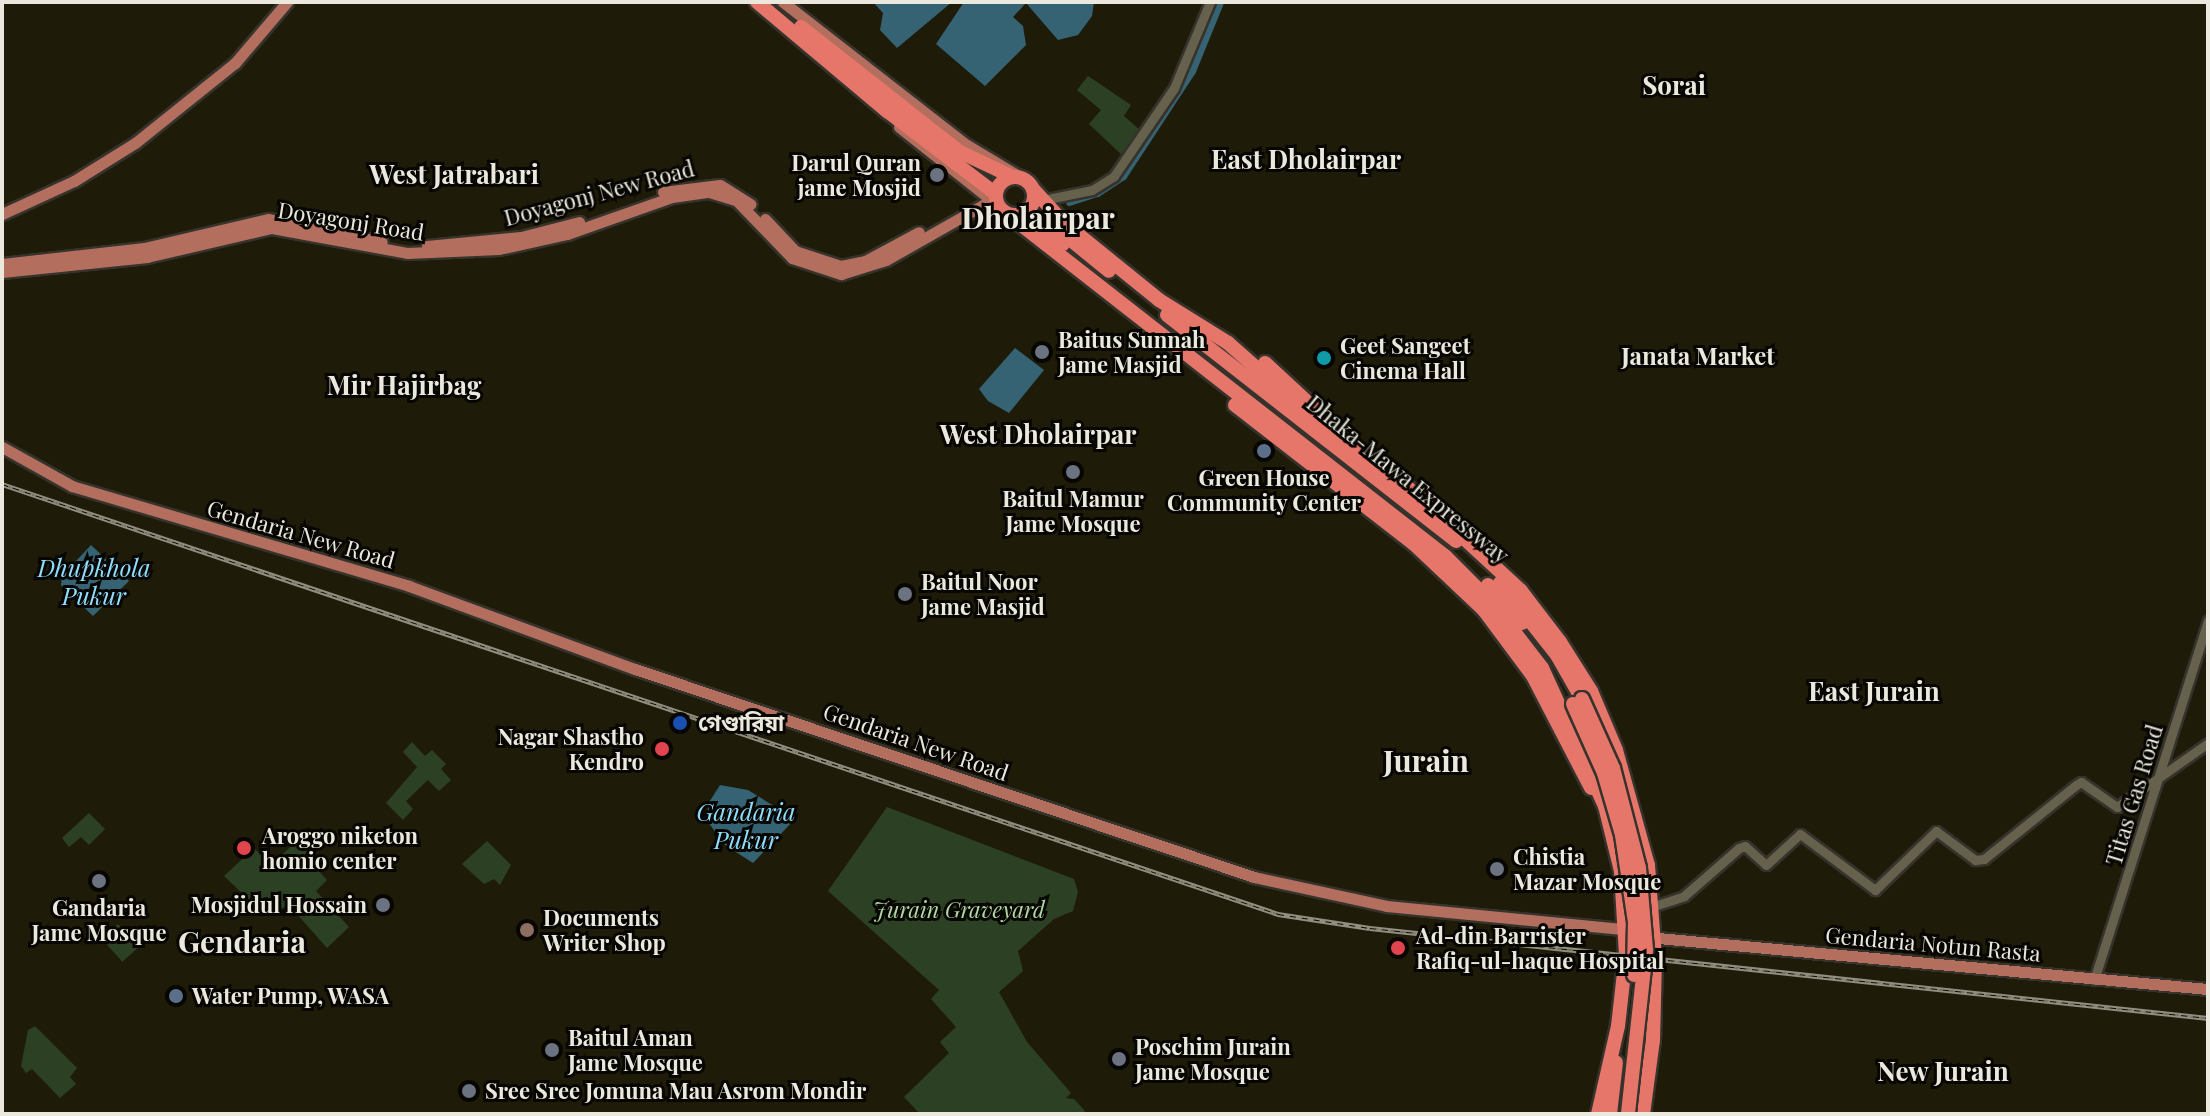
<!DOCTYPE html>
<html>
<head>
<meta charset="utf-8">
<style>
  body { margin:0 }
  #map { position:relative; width:2210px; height:1116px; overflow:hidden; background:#1f1b09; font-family:"Playfair Display","Noto Sans Bengali",serif }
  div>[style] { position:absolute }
  .green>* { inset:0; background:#2c4124; transform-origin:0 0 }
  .water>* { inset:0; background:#356374 }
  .canal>* { height:7px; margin:-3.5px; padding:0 3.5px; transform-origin:3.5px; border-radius:3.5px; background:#356374 }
  .roads { filter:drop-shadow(2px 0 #36332c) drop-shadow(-2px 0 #36332c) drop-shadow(0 2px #36332c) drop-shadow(0 -2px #36332c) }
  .minor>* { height:9px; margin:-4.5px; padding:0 4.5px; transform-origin:4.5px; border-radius:4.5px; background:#65614c }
  .major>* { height:11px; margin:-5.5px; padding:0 5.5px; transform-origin:5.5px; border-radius:5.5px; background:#b36e5e }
  .highway>* { height:14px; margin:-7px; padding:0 7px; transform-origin:7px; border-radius:7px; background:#e7766a }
  .highway>.ring { margin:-7px; padding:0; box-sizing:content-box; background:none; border:14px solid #e7766a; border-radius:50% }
  .rail>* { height:5px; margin-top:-2.5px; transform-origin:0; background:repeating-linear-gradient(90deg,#070602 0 6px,#918e80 0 12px); box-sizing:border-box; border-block:2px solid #918e80 }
  .bridges { filter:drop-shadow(2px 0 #36332c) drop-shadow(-2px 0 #36332c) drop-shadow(0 2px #36332c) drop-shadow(0 -2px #36332c) }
  .highway-bridge>* { height:14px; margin:-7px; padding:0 7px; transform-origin:7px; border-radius:7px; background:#e7766a }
  .dots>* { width:22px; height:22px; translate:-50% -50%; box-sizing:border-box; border:4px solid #070602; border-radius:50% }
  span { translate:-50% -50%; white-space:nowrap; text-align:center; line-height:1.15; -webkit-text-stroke:6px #070602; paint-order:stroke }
  .poi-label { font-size:22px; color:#ebe9dd; font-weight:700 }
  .right { translate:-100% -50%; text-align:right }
  .left { translate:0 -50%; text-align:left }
  .street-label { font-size:22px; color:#ebe9dd }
  .park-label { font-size:22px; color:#b0daa1; font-style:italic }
  .neighbourhood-label { font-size:24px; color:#ebe9dd; font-weight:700 }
  .water-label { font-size:24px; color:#8fddfc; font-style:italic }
  .quarter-label { font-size:26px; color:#ebe9dd; font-weight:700 }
  .district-label { font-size:30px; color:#ebe9dd; font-weight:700 }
  .frame { position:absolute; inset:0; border:4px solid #ebe9dd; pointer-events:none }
</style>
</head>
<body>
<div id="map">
  <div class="green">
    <div style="clip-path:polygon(1088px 76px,1131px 105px,1124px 116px,1141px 131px,1123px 156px,1089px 124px,1101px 110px,1077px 90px)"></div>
    <div style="clip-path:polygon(412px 742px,425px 756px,432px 750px,446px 764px,441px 769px,451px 780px,439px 791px,428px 780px,406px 801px,413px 809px,403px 820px,386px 803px,417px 767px,403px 752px)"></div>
    <div style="clip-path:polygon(887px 807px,1074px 879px,1078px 892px,1073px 911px,1054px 919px,1018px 951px,1023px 971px,999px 992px,1027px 1042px,1071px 1093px,1066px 1098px,1074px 1099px,1085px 1111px,1082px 1114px,920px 1114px,904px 1097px,949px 1053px,940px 1042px,956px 1027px,931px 999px,939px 990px,828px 891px)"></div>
    <div style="clip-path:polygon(89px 813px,105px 829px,89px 845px,81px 837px,69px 847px,62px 838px)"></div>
    <div style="clip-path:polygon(302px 836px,314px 851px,307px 858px,327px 880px,316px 891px,349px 927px,327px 948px,289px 905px,266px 916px,224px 876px,254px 848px,271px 865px)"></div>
    <div style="clip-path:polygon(487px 841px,511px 865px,500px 885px,494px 879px,484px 884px,462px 864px)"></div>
    <div style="left:118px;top:924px;width:31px;height:22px;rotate:48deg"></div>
    <div style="clip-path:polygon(35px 1026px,77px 1068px,70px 1077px,76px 1084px,60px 1098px,32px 1069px,26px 1073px,21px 1066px,28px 1030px)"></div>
  </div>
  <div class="water">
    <div style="clip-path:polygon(873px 2px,952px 2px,897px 48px,880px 30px,883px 13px)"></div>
    <div style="clip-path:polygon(964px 2px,1094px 2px,1092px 16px,1078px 35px,1058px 40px,1026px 3px,1013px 17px,1023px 26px,1026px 45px,985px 86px,936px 44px)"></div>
    <div style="clip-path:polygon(1015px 348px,1044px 370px,1009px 413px,988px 401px,979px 389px)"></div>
    <div style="clip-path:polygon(91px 545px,129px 581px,93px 616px,61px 585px,62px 576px)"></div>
    <div style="clip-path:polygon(720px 785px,748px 790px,795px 819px,753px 863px,725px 845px,708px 822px,708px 804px)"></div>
  </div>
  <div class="canal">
    <div style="left:1069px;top:202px;width:29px;rotate:-18deg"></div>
    <div style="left:1097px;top:193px;width:31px;rotate:-33deg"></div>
    <div style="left:1123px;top:176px;width:126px;rotate:-56.7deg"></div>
    <div style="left:1192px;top:71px;width:74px;rotate:-67.9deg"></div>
  </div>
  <div class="roads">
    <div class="minor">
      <div style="left:1043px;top:200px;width:50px;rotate:-11.5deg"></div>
      <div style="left:1092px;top:190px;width:26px;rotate:-32deg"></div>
      <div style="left:1114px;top:176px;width:107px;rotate:-55.7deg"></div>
      <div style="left:1174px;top:88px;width:93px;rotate:-67.3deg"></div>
      <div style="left:1648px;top:908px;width:38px;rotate:-18deg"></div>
      <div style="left:1684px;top:896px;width:73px;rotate:-41.1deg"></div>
      <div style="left:1739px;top:848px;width:6px;rotate:-18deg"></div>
      <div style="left:1745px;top:846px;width:28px;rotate:42deg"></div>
      <div style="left:1766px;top:865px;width:46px;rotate:-42.4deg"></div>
      <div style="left:1800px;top:834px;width:94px;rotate:36.7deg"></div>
      <div style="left:1875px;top:890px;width:85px;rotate:-44deg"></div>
      <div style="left:1936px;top:831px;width:49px;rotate:36.6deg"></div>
      <div style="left:1975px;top:860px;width:9px;rotate:-6deg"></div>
      <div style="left:1984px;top:859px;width:118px;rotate:-38.8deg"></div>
      <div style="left:2076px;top:785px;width:6px;rotate:-31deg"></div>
      <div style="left:2081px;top:782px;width:44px;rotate:34.8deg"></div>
      <div style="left:2117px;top:807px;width:111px;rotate:-35.1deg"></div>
      <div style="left:2094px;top:980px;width:377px;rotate:-72.4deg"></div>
    </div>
    <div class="major">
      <div style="left:783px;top:2px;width:233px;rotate:37.9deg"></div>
      <div style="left:967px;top:145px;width:64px;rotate:31deg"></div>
      <div style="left:899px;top:127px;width:122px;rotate:38.4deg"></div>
      <div style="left:663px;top:192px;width:57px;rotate:-7deg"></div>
      <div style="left:720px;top:185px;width:36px;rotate:32deg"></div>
      <div style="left:2px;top:214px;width:79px;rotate:-24.6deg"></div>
      <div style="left:74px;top:181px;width:72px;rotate:-31.9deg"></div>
      <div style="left:135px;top:143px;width:128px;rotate:-38.7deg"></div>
      <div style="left:235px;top:63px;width:80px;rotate:-49.6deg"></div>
      <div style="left:765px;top:219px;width:44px;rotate:46.8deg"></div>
      <div style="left:795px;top:251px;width:48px;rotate:18.1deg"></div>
      <div style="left:841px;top:266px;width:25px;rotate:-12deg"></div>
      <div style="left:865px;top:261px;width:61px;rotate:-28.2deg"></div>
      <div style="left:427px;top:246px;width:94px;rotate:-5.5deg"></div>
      <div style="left:521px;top:237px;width:60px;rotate:-14.5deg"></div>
      <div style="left:2px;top:264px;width:143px;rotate:-6.4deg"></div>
      <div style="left:144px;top:248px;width:127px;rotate:-13.2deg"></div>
      <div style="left:268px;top:219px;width:116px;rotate:11.4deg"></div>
      <div style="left:2px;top:272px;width:146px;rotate:-5.9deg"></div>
      <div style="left:147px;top:257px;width:128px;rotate:-13.1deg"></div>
      <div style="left:272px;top:228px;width:137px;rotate:10.5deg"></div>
      <div style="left:407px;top:253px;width:92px;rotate:-2.5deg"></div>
      <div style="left:499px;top:249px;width:70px;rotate:-12.4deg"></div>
      <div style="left:567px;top:234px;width:111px;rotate:-19.4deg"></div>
      <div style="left:672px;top:197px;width:37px;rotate:-8deg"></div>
      <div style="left:709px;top:192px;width:28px;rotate:17deg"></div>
      <div style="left:736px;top:200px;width:81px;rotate:46deg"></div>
      <div style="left:792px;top:258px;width:52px;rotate:18.1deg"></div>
      <div style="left:841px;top:274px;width:47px;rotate:-17.3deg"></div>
      <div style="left:886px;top:260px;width:112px;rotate:-29.6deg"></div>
      <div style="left:983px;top:205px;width:15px"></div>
      <div style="left:2px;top:447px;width:80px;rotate:29.1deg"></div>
      <div style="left:72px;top:486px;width:352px;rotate:16.5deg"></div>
      <div style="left:409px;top:586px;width:241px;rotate:20.2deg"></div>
      <div style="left:635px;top:669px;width:653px;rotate:18.57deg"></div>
      <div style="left:1254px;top:877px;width:136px;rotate:12.3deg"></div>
      <div style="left:1387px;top:906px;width:246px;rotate:5.6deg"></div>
      <div style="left:1647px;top:937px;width:563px;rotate:5.3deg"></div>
    </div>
    <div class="highway">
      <div style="left:757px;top:2px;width:170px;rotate:40deg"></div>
      <div style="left:887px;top:111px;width:137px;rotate:37.3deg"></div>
      <div style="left:801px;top:27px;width:202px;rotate:38.2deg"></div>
      <div style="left:960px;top:152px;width:59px;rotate:25.3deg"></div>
      <div class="ring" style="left:996px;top:177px;width:24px;height:24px"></div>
      <div style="left:1033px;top:189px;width:46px;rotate:47.6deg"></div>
      <div style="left:1064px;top:223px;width:122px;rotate:39deg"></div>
      <div style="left:1159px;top:300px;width:81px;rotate:31.9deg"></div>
      <div style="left:1228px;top:343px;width:88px;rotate:41.3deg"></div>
      <div style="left:1294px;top:401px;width:153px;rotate:37.3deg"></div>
      <div style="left:1416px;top:494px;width:143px;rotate:42.7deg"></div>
      <div style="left:1521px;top:591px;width:64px;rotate:52.6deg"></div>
      <div style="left:1560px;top:642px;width:58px;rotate:57.7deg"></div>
      <div style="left:1591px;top:691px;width:64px;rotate:67deg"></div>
      <div style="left:1616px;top:750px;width:119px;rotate:74.5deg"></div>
      <div style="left:1648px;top:865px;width:94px;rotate:85.7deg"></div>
      <div style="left:1655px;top:959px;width:81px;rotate:91.4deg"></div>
      <div style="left:1653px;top:1040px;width:75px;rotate:97.7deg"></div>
      <div style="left:1006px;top:213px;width:557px;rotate:38deg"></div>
      <div style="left:1445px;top:556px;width:66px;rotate:45deg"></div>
      <div style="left:1492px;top:603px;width:82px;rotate:52.4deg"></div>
      <div style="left:1542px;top:668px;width:152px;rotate:65.5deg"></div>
      <div style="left:1605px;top:806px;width:67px;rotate:76.2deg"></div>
      <div style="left:1621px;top:871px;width:84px;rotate:86.6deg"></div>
      <div style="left:1626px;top:955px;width:71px;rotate:96.4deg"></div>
      <div style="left:1618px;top:1026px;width:90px;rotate:102.8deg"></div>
      <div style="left:1021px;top:215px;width:51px;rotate:34.6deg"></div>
      <div style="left:1060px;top:231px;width:63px;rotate:39.2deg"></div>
      <div style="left:1167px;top:315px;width:367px;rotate:38deg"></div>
      <div style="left:1265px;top:363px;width:75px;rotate:42.8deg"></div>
      <div style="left:1235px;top:405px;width:227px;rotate:37.8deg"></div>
      <div style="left:1414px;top:544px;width:96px;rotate:43.3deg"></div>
      <div style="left:1484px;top:610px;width:82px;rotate:53.4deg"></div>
      <div style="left:1533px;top:676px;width:126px;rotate:62.6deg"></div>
      <div style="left:1500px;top:583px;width:92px;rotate:51.6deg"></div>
      <div style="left:1557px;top:655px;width:51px;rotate:60.4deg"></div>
      <div style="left:1488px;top:585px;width:51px;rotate:48.2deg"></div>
      <div style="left:1610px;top:1114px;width:52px;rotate:-83.4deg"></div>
    </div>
  </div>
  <div class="rail">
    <div style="left:2px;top:484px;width:1347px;rotate:18.62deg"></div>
    <div style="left:1278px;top:914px;width:93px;rotate:8.7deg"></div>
    <div style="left:1370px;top:928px;width:843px;rotate:6.13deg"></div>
  </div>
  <div class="bridges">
    <div class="highway-bridge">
      <div style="left:1582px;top:699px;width:76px;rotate:65.8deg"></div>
      <div style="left:1613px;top:768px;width:103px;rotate:75.4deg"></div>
      <div style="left:1639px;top:868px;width:82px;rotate:85.1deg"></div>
      <div style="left:1646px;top:950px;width:165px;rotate:96.3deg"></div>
      <div style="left:1573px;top:704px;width:76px;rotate:65.8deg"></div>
      <div style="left:1604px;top:773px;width:65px;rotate:73.8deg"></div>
      <div style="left:1622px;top:835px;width:88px;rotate:81.5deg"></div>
      <div style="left:1635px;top:922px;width:53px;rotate:91.1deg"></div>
    </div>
  </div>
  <div class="dots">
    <div style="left:937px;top:175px;background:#6b7280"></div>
    <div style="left:1042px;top:352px;background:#6b7280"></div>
    <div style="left:1324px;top:358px;background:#0f9aa8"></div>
    <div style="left:1264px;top:451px;background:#5c6f8a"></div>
    <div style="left:1073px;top:472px;background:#6b7280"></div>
    <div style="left:905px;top:594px;background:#6b7280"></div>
    <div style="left:680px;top:723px;background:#1a4fb4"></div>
    <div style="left:662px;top:749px;background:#e0444e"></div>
    <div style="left:244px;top:848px;background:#e0444e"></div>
    <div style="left:1497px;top:869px;background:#6b7280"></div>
    <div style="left:99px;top:881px;background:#6b7280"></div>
    <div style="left:383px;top:905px;background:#6b7280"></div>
    <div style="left:527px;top:930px;background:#8d6e63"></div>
    <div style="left:1398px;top:948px;background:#e0444e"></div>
    <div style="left:176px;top:996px;background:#5c6f8a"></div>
    <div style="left:552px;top:1050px;background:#6b7280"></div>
    <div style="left:1119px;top:1059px;background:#6b7280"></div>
    <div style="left:469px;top:1091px;background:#6b7280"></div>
  </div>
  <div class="poi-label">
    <span class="right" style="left:921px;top:175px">Darul Quran<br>jame Mosjid</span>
    <span class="left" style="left:1058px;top:352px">Baitus Sunnah<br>Jame Masjid</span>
    <span class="left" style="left:1340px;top:358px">Geet Sangeet<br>Cinema Hall</span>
    <span style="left:1264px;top:490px">Green House<br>Community Center</span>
    <span style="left:1073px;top:511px">Baitul Mamur<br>Jame Mosque</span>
    <span class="left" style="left:921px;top:594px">Baitul Noor<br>Jame Masjid</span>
    <span class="left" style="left:698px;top:723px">গেণ্ডারিয়া</span>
    <span class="right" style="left:644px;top:749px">Nagar Shastho<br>Kendro</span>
    <span class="left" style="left:262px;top:848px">Aroggo niketon<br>homio center</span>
    <span class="left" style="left:1513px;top:869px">Chistia<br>Mazar Mosque</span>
    <span class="right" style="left:367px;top:905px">Mosjidul Hossain</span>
    <span style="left:99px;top:920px">Gandaria<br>Jame Mosque</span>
    <span class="left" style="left:543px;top:930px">Documents<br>Writer Shop</span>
    <span class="left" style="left:1416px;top:948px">Ad-din Barrister<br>Rafiq-ul-haque Hospital</span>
    <span class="left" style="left:192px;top:996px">Water Pump, WASA</span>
    <span class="left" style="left:568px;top:1050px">Baitul Aman<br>Jame Mosque</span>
    <span class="left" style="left:1135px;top:1059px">Poschim Jurain<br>Jame Mosque</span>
    <span class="left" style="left:485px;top:1091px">Sree Sree Jomuna Mau Asrom Mondir</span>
  </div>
  <div class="street-label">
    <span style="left:599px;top:193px;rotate:-15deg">Doyagonj New Road</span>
    <span style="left:351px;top:221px;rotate:9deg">Doyagonj Road</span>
    <span style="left:1408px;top:479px;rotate:39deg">Dhaka-Mawa Expressway</span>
    <span style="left:301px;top:534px;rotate:16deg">Gendaria New Road</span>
    <span style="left:916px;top:742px;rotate:19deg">Gendaria New Road</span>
    <span style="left:2134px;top:795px;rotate:-73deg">Titas Gas Road</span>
    <span style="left:1933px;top:944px;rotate:5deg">Gendaria Notun Rasta</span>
  </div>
  <div class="park-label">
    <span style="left:959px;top:910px">Jurain Graveyard</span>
  </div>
  <div class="neighbourhood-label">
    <span style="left:1698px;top:356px">Janata Market</span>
  </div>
  <div class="water-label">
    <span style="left:94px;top:582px">Dhupkhola<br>Pukur</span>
    <span style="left:746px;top:826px">Gandaria<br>Pukur</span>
  </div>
  <div class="quarter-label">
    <span style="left:1674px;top:85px">Sorai</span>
    <span style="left:1306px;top:159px">East Dholairpar</span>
    <span style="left:454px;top:174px">West Jatrabari</span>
    <span style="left:404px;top:385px">Mir Hajirbag</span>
    <span style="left:1038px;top:434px">West Dholairpar</span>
    <span style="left:1874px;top:691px">East Jurain</span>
    <span style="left:1943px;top:1071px">New Jurain</span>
  </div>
  <div class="district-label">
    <span style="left:1038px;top:217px">Dholairpar</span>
    <span style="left:1426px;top:760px">Jurain</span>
    <span style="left:242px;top:941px">Gendaria</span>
  </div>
  <div class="frame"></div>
</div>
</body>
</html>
